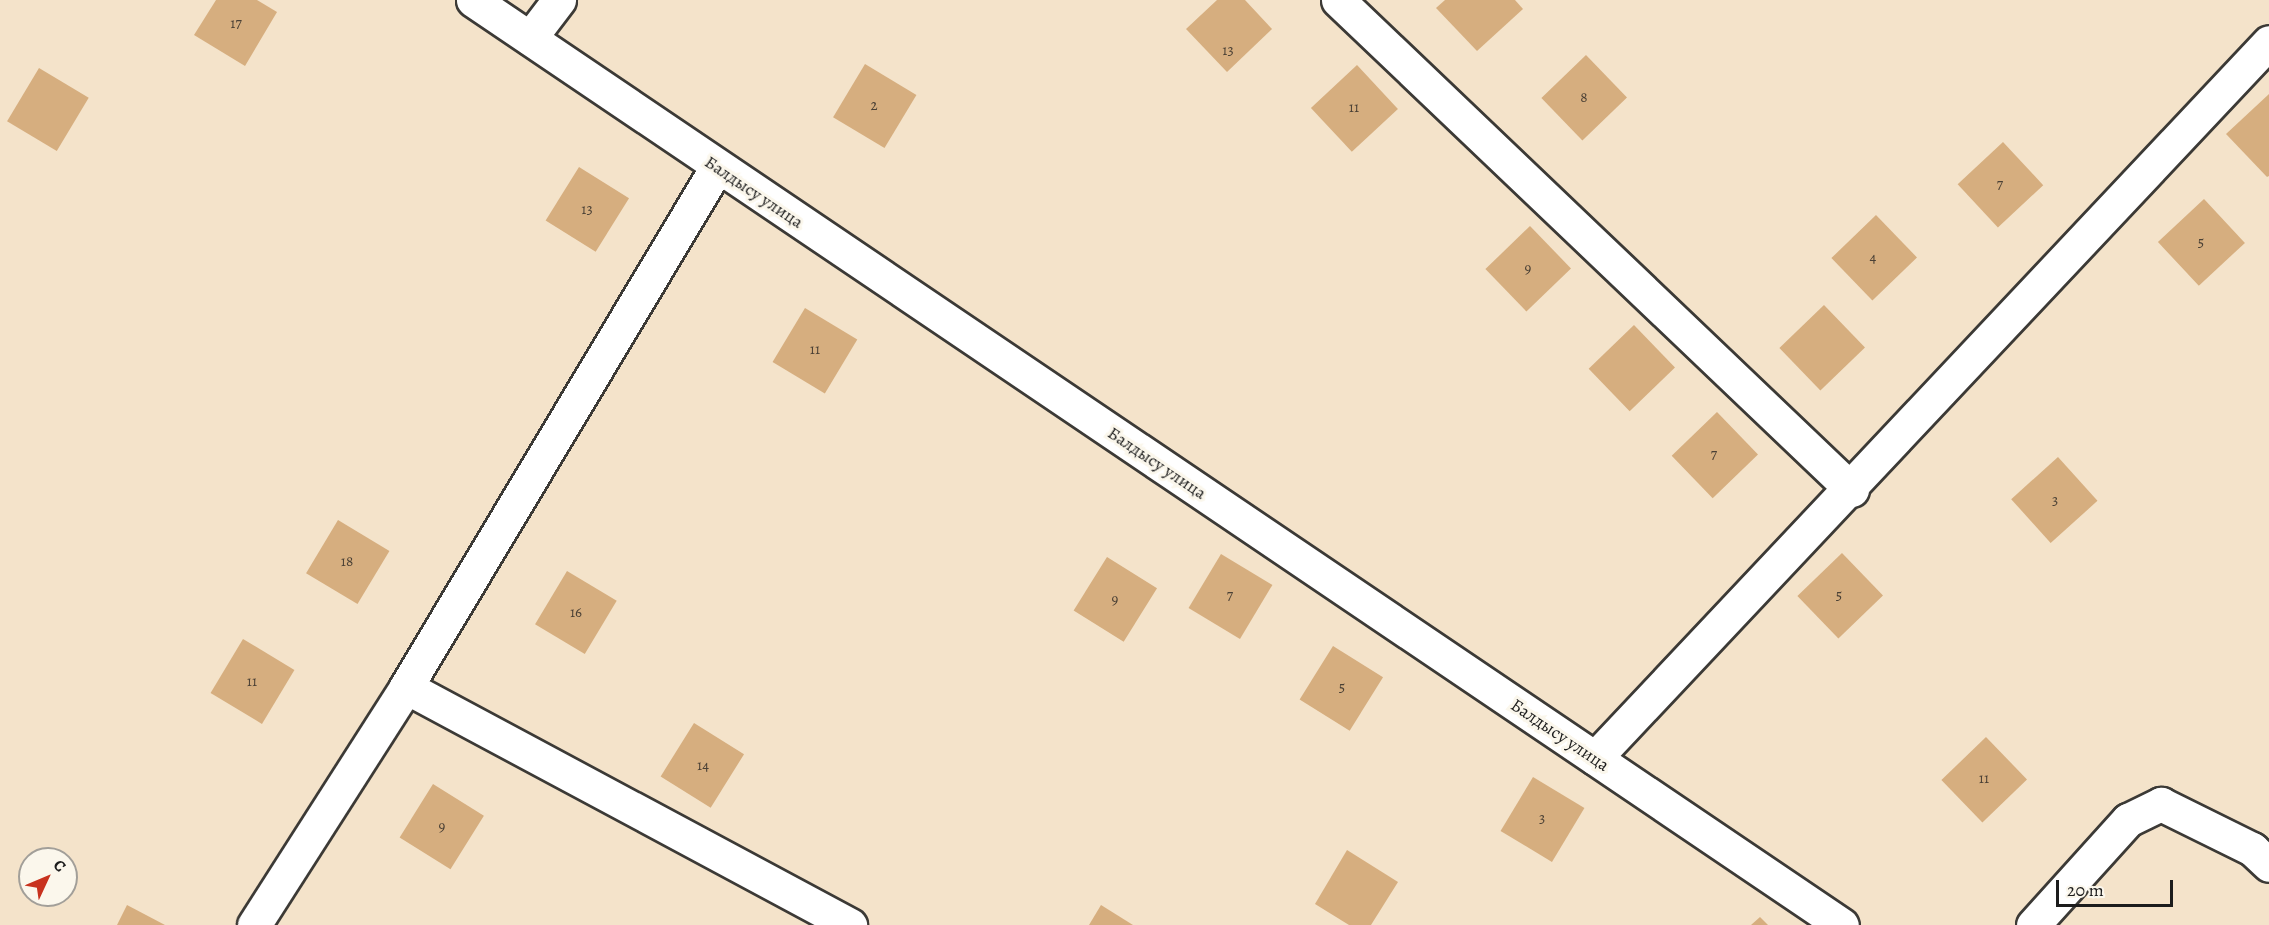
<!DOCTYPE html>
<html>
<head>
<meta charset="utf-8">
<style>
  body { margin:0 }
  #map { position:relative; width:2269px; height:925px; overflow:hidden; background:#f4e3ca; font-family:Alegreya,serif }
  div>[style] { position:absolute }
  .building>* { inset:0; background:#d6ae7f; transform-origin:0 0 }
  .roads { filter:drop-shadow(2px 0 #3c3a36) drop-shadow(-2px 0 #3c3a36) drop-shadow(0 2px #3c3a36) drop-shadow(0 -2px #3c3a36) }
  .minor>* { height:33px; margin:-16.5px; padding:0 16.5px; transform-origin:16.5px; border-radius:16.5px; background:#fff }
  span { translate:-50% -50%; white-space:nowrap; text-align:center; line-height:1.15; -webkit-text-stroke:6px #fbf7ec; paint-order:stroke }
  .number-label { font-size:15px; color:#4a4035 }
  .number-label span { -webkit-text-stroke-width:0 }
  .street-label { font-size:18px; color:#1c1c1c }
  .north { position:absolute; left:18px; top:847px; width:60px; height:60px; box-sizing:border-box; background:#fbf7ec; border:2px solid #a29f99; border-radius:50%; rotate:46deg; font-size:16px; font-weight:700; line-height:24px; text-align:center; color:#1c1c1c }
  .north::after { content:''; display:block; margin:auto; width:21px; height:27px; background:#c8321e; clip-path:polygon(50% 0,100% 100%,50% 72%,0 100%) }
  .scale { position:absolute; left:2056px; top:880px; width:117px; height:27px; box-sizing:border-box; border:3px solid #1c1c1c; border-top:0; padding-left:8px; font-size:18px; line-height:21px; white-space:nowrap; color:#1c1c1c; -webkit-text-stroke:4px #fbf7ec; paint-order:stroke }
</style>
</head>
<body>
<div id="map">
  <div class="building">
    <div style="clip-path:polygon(216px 0,257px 0,277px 12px,245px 66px,194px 35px)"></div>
    <div style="clip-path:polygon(1217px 0,1245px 0,1272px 29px,1227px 72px,1186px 29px)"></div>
    <div style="clip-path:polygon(1445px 0,1515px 0,1523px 9px,1477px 51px,1436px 8px)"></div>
    <div style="left:1586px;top:55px;width:59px;height:62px;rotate:46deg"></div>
    <div style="left:865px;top:64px;width:60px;height:62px;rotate:31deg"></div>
    <div style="left:1357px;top:65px;width:60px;height:63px;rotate:47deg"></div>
    <div style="left:39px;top:68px;width:58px;height:62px;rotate:31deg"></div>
    <div style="clip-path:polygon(2269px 94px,2269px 176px,2267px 177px,2226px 134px)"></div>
    <div style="left:2003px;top:142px;width:59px;height:62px;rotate:47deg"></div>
    <div style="left:579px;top:167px;width:59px;height:63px;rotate:32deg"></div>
    <div style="left:2204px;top:199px;width:60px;height:63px;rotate:47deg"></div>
    <div style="left:1876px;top:215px;width:59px;height:62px;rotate:46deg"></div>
    <div style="left:1530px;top:226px;width:59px;height:62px;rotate:46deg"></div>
    <div style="left:1824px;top:305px;width:59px;height:62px;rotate:46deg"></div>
    <div style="left:805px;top:308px;width:61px;height:63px;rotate:31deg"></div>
    <div style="left:1634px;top:325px;width:59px;height:63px;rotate:46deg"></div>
    <div style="left:1717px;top:412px;width:59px;height:63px;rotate:46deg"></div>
    <div style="left:2058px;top:457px;width:59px;height:63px;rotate:48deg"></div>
    <div style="left:338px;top:520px;width:60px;height:62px;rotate:31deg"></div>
    <div style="left:1842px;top:553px;width:59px;height:62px;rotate:46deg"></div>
    <div style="left:1221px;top:554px;width:60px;height:63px;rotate:31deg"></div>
    <div style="left:1107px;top:557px;width:59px;height:63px;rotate:32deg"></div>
    <div style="left:567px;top:571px;width:58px;height:62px;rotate:31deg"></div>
    <div style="left:243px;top:639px;width:60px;height:63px;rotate:31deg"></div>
    <div style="left:1333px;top:646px;width:59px;height:63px;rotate:32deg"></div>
    <div style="left:694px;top:723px;width:59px;height:63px;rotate:32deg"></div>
    <div style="left:1986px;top:737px;width:59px;height:62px;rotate:46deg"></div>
    <div style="left:1533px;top:777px;width:60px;height:63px;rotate:31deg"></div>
    <div style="left:433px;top:784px;width:60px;height:63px;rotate:32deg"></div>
    <div style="clip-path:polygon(1347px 850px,1398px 882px,1371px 925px,1349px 925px,1315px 904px)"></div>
    <div style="clip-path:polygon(127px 905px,165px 925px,117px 925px)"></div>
    <div style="clip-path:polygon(1101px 905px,1133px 925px,1089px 925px)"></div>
    <div style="clip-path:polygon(1760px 917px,1768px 925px,1751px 925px)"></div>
  </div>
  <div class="roads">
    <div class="minor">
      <div style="left:473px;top:0;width:1652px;rotate:34.05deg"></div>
      <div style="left:1338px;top:0;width:710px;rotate:43.63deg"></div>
      <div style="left:530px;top:38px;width:48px;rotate:-52.7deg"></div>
      <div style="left:406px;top:687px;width:504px;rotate:28.19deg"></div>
      <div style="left:1595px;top:758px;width:983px;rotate:-46.73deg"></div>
      <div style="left:254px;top:925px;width:282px;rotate:-57.4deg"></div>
      <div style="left:406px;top:687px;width:606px;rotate:-59.12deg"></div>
      <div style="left:2033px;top:925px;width:142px;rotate:-47.9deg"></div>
      <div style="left:2128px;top:820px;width:37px;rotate:-26deg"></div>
      <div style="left:2161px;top:804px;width:102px;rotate:26.3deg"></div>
      <div style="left:2252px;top:849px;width:23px;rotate:43deg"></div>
    </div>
  </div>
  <div class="number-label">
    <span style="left:236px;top:24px">17</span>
    <span style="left:1228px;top:51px">13</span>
    <span style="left:1584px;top:98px">8</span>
    <span style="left:874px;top:106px">2</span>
    <span style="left:1354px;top:108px">11</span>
    <span style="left:2000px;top:185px">7</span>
    <span style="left:587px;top:210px">13</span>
    <span style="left:2201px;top:243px">5</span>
    <span style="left:1873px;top:258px">4</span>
    <span style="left:1528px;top:269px">9</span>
    <span style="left:815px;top:350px">11</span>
    <span style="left:1714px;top:455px">7</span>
    <span style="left:2055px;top:501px">3</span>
    <span style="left:347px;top:562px">18</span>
    <span style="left:1230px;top:596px">7</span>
    <span style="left:1839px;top:596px">5</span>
    <span style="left:1115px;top:600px">9</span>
    <span style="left:576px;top:613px">16</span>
    <span style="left:252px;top:682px">11</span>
    <span style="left:1342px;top:688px">5</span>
    <span style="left:703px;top:766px">14</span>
    <span style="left:1984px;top:779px">11</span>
    <span style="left:1542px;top:819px">3</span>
    <span style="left:442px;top:827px">9</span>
  </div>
  <div class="street-label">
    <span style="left:754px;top:192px;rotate:34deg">Балдысу улица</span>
    <span style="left:1157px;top:463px;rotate:34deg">Балдысу улица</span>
    <span style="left:1560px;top:735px;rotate:34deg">Балдысу улица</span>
  </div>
  <div class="north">С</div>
  <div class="scale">20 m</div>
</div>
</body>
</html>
